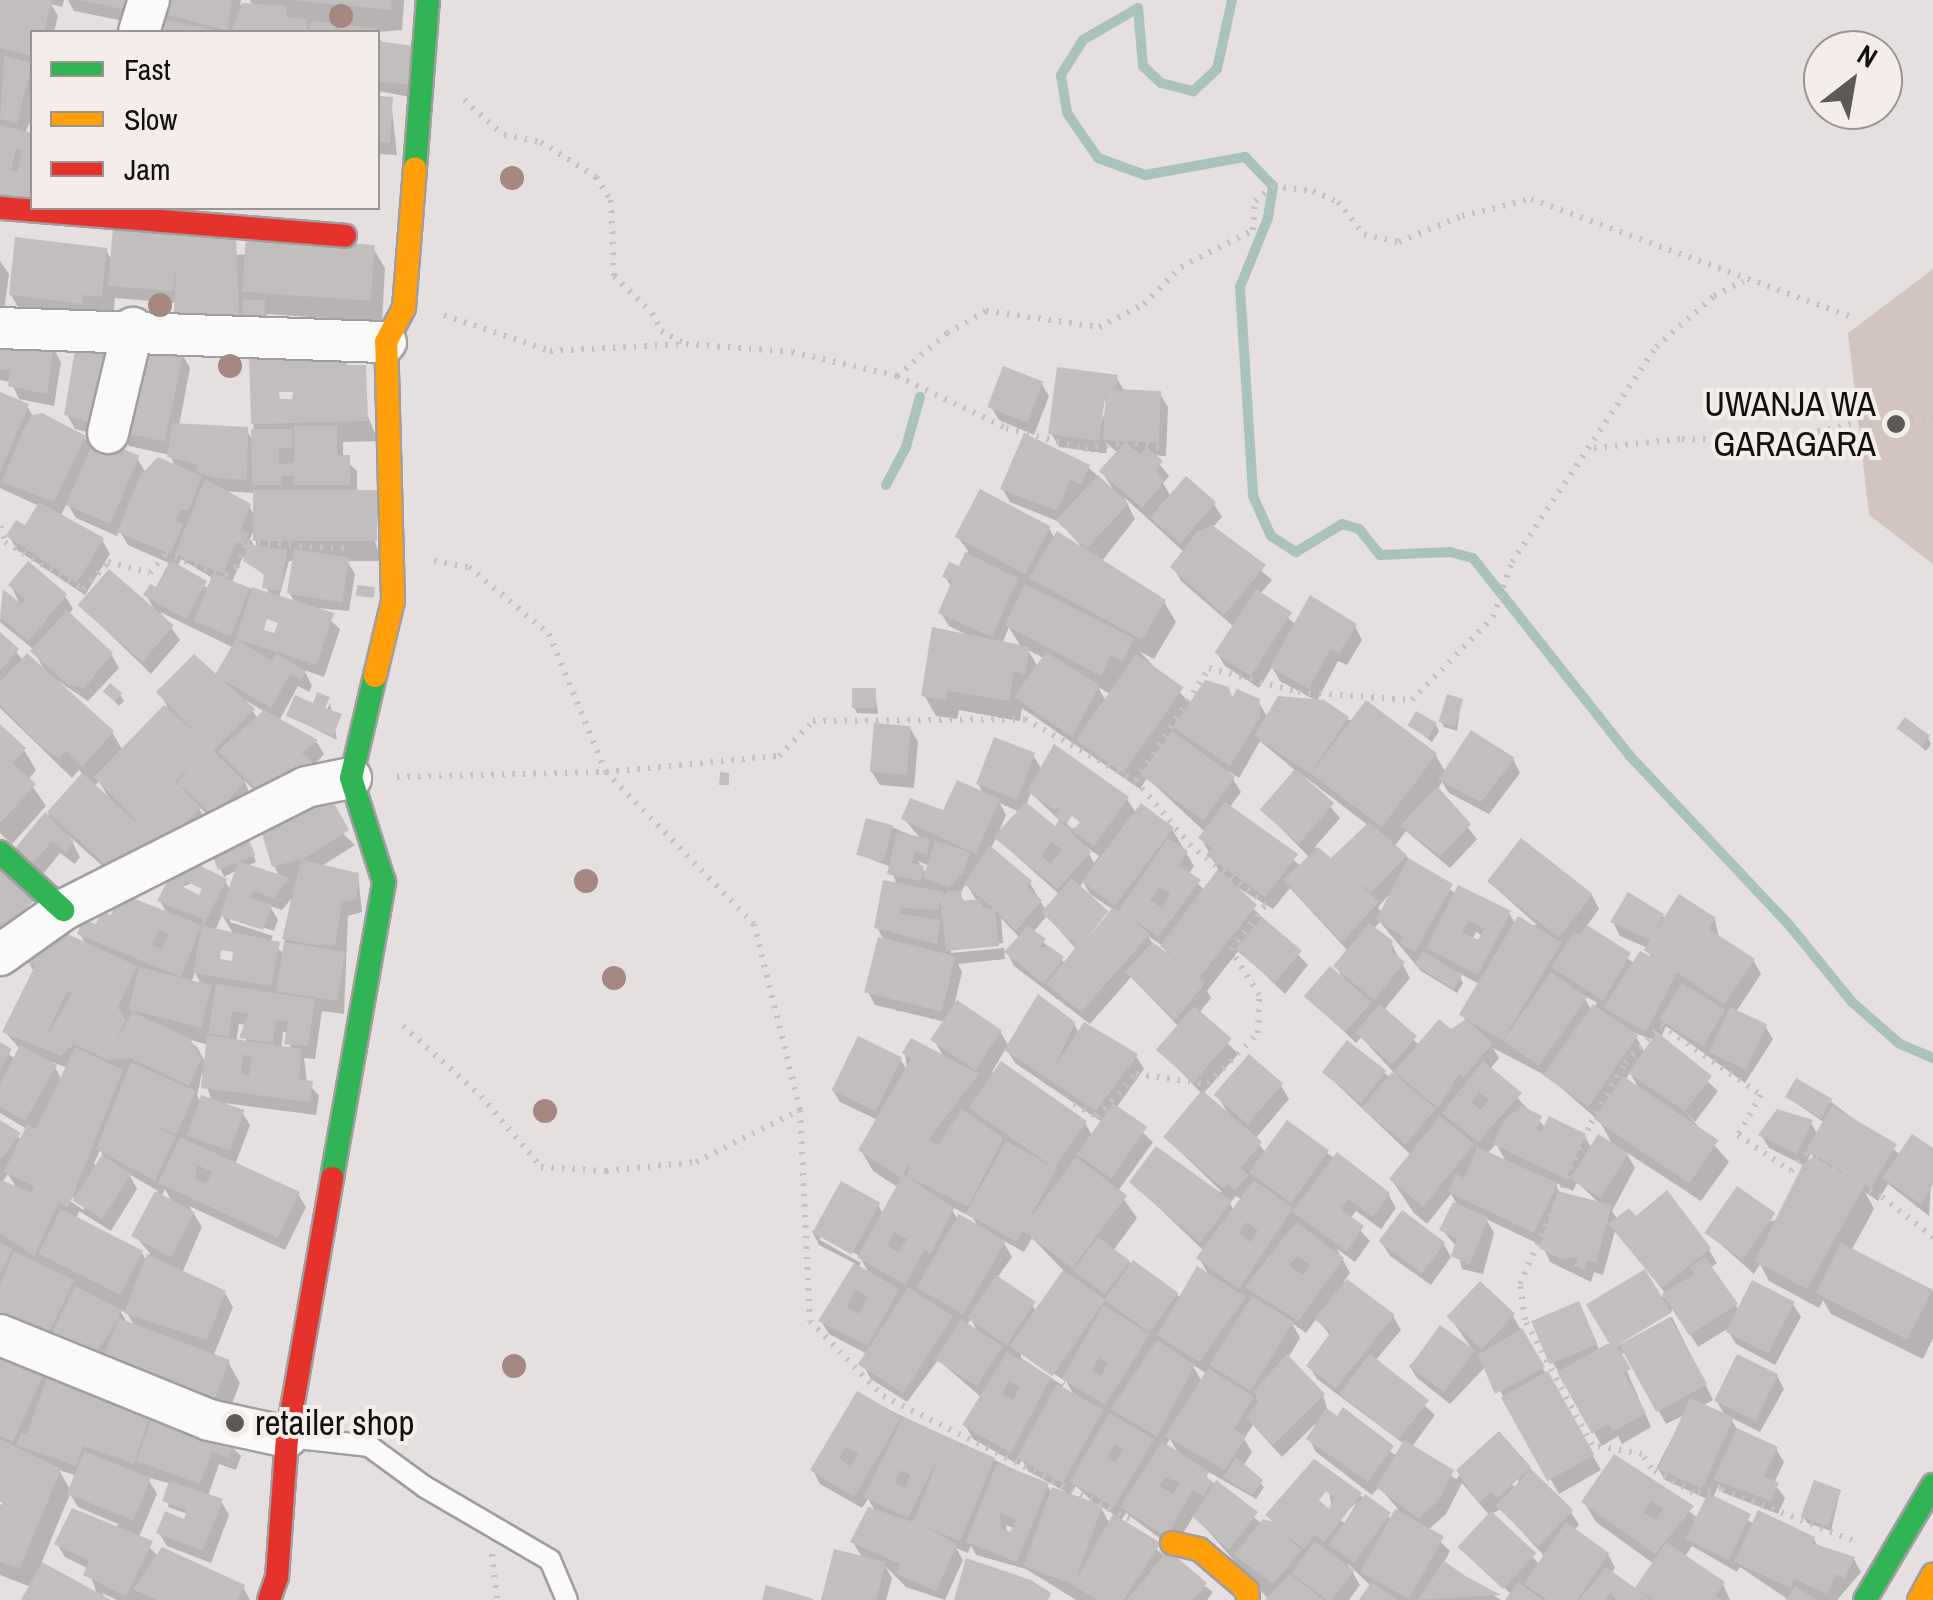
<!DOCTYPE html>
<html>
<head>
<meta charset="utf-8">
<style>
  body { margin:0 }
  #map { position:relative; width:1933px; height:1600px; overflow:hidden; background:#e5e0df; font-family:"Archivo Narrow",sans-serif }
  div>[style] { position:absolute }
  .green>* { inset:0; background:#d3c4c0 }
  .shadow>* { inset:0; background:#0003 }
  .stream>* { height:10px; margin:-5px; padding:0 5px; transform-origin:5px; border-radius:5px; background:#aac2be }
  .building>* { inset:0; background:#c1bebd; transform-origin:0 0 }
  .path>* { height:6px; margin-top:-3px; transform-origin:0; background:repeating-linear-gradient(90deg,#c3c1c1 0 2.5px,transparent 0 10.5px) }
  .roads { filter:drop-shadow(2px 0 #a19e9d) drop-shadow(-2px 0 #a19e9d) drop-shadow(0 2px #a19e9d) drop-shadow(0 -2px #a19e9d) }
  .lane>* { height:20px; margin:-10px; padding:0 10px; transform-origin:10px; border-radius:10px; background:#fbfafa }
  .street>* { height:40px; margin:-20px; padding:0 20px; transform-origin:20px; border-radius:20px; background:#fbfafa }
  .fast>* { height:22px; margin:-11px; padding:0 11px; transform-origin:11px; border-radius:11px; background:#30b455 }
  .slow>* { height:22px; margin:-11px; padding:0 11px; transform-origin:11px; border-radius:11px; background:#ff9f0a }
  .jam>* { height:22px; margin:-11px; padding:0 11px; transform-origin:11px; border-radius:11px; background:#e5322d }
  .trees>* { width:24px; height:24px; margin:-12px; border-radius:50%; background:#a58880 }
  .dots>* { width:28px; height:28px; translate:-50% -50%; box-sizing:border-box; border:5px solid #f4edea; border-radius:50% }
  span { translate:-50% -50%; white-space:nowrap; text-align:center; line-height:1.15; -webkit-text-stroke:8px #f4edea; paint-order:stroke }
  .poi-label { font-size:35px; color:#13100f }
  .right { translate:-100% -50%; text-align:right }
  .left { translate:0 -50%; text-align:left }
  .legend { position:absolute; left:30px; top:30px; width:350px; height:180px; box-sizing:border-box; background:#f4edea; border:2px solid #9a9592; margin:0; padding:12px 18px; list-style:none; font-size:30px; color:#13100f }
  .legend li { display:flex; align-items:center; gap:20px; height:50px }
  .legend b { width:50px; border:2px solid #9a9592 }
  .north { position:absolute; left:1803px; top:30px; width:100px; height:100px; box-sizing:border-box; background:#f4edea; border:2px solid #9a9592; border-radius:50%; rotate:31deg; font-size:28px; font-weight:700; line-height:40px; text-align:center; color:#13100f }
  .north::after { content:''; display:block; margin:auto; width:35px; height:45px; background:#5c5958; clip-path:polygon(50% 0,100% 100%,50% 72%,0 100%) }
</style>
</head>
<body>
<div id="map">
  <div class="green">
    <div style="clip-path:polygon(1933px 269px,1933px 564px,1869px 515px,1848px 333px)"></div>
  </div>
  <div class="shadow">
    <div style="clip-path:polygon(0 0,64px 0,62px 7px,51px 4px,58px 16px,54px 32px,32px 32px,32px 129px,29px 123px,24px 137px,32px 139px,32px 208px,0 208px)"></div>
    <div style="clip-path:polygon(68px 0,241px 0,240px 5px,253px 6px,250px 0,404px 0,402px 30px,376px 32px,148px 32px,149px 26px,74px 11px)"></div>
    <div style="clip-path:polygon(378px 35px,383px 45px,416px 98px,378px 91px)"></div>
    <div style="clip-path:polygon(378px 99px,391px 100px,397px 155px,378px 154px)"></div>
    <div style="clip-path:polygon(373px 248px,385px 268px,382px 322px,267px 314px,267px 321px,184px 327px,177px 303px,115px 298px,113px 317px,23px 316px,11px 295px,106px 250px,112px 261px)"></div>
    <div style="clip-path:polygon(0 261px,9px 274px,4px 311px,0 311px)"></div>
    <div style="clip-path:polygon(0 340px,53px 348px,61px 362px,54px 406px,19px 399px,11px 382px,0 380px)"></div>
    <div style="clip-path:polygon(evenodd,102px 352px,108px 363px,182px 354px,190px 368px,179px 426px,246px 429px,254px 443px,252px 361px,345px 359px,378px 441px,343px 442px,343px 458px,357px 471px,357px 492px,382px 561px,347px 561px,355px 574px,349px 611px,317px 608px,340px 629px,324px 677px,304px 670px,312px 686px,309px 692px,298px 686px,279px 721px,316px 741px,324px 754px,275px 811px,244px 780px,251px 797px,222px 828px,198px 806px,206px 822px,125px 886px,69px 836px,80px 857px,75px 864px,60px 853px,35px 884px,11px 857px,84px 775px,79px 770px,72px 778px,0 708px,0 634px,23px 660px,44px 670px,34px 650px,0 622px,4px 593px,21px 607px,11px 585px,65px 596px,73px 609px,68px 615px,111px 654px,119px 668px,88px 701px,49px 675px,112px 732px,123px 751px,167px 706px,159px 692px,216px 678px,234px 648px,160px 612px,180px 640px,151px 674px,80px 605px,154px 609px,146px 595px,156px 591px,171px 564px,128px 545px,119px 530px,117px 536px,76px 518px,67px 503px,60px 517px,102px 540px,110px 554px,85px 595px,17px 550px,9px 536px,26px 529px,39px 506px,0 488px,0 395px,27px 406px,34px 418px,85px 438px,92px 450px,137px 458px,147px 475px,153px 462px,177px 470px,170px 455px,129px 446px,122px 432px,111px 438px,75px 429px,67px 415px,102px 352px,296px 389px,295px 402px,277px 402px,277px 390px,296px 389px,102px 352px,221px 491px,256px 493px,256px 518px,249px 506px,221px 491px,102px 352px,256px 524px,256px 549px,250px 539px,256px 524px,102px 352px,243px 556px,266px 577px,268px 594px,232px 582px,243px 556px,102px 352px,181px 559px,214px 579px,210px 590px,177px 567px,181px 559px,102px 352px,289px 561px,294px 561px,289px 592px,295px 603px,279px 598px,289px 561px,102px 352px,266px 616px,281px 621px,276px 637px,260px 631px,266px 616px,102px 352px,245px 700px,265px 712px,258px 719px,245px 700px,102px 352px,99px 781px,110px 800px,94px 787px,99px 781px)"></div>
    <div style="clip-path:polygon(evenodd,1116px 377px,1125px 392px,1160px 394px,1168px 407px,1166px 456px,1152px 455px,1169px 476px,1163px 483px,1171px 497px,1214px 504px,1222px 517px,1212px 528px,1272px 580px,1260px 594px,1296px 625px,1355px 626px,1362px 640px,1347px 665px,1338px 661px,1317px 701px,1280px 681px,1272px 667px,1259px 688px,1225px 666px,1217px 653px,1234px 627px,1181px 581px,1173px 567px,1184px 552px,1124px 497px,1135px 519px,1101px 562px,1164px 602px,1176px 622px,1154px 659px,1139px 651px,1192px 705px,1228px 689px,1234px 700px,1258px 701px,1268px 718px,1347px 719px,1435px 754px,1446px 773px,1513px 759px,1520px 773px,1489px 814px,1449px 793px,1442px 782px,1437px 789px,1477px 839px,1450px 868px,1406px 831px,1394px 847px,1456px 894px,1509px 913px,1516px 925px,1537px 925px,1489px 882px,1592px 895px,1599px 909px,1586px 927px,1635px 964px,1651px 957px,1648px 948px,1620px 936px,1613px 922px,1629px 895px,1666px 918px,1715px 920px,1719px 938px,1753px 960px,1761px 974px,1736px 1012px,1765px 1026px,1773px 1039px,1745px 1083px,1666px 1026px,1661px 1038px,1718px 1091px,1695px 1122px,1677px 1102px,1729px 1162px,1701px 1201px,1626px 1152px,1635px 1168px,1612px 1211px,1618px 1220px,1635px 1220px,1709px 1250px,1717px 1263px,1710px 1268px,1739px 1310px,1793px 1304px,1801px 1317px,1775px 1365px,1736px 1344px,1727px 1329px,1698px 1347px,1671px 1303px,1672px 1311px,1606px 1342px,1666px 1294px,1615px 1231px,1603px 1275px,1594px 1272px,1591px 1282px,1550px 1262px,1543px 1246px,1486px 1219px,1494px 1233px,1483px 1274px,1462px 1269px,1457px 1247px,1442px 1230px,1459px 1208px,1451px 1194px,1427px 1224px,1414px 1213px,1391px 1179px,1411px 1155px,1324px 1072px,1384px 1073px,1406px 1086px,1361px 1037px,1356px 1043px,1308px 996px,1344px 981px,1336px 966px,1348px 951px,1290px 888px,1273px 909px,1227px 881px,1308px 965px,1285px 994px,1239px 950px,1207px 991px,1211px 998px,1199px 1013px,1238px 1054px,1203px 1094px,1229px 1115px,1217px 1095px,1281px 1086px,1289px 1099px,1255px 1139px,1266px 1153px,1327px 1153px,1388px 1194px,1396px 1208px,1381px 1229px,1356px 1211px,1350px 1219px,1370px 1241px,1355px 1262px,1337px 1249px,1350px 1273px,1344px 1281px,1393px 1316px,1401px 1330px,1375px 1361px,1435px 1415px,1411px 1448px,1456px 1479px,1499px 1435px,1571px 1512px,1579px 1525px,1574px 1530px,1608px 1554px,1615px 1568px,1611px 1574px,1636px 1592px,1654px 1564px,1596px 1522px,1584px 1502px,1615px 1457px,1698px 1518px,1707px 1499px,1665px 1480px,1657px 1467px,1684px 1415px,1666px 1424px,1626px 1352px,1620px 1355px,1651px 1427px,1622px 1444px,1618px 1436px,1602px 1446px,1553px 1363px,1585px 1318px,1601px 1354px,1672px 1317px,1713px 1400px,1702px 1406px,1726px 1417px,1716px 1400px,1777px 1376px,1784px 1389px,1760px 1432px,1730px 1417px,1738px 1431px,1776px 1449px,1784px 1462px,1774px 1483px,1785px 1498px,1778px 1514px,1724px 1493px,1719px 1484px,1713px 1498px,1754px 1524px,1814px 1539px,1819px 1548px,1854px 1559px,1861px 1572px,1837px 1600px,1789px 1600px,1740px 1567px,1737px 1572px,1692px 1546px,1684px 1558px,1723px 1584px,1730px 1600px,1508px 1600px,1512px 1595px,1461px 1547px,1490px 1516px,1462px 1483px,1446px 1514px,1428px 1530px,1450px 1551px,1443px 1564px,1501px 1600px,1362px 1600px,1371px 1586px,1347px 1563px,1360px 1585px,1349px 1600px,1269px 1600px,1194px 1515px,1174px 1549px,1126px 1513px,1120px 1522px,1213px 1592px,1207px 1600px,1076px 1600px,1026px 1569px,976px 1555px,971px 1546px,968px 1553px,956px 1548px,963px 1560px,945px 1600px,906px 1587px,885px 1566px,892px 1578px,886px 1600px,823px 1600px,863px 1559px,853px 1542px,876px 1512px,868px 1499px,862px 1508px,820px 1484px,813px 1470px,858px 1395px,1047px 1485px,1052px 1493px,1066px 1492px,1028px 1471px,1022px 1460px,1019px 1465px,973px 1439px,965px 1425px,982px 1398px,938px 1360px,907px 1402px,871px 1379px,863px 1365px,869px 1355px,829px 1334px,821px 1321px,856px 1264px,819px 1245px,812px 1231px,878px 1205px,884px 1215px,899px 1188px,873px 1171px,861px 1150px,878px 1120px,840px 1102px,832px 1089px,900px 1059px,907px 1070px,905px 1053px,945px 1059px,934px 1040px,946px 1022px,875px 1005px,868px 992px,884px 941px,877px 927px,897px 886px,891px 867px,860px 855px,892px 827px,922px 840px,904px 819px,944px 813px,985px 796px,978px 784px,1033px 755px,1042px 770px,1127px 799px,1136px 813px,1172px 829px,1194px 866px,1189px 874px,1204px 890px,1219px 871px,1201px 838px,1205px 832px,1147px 778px,1140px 789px,1022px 708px,1020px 721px,959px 710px,957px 719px,936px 716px,924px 695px,967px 635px,949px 626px,941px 613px,952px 588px,945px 577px,960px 570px,968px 551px,957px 536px,1049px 528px,1055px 539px,1081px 546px,1060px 522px,1010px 502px,1002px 488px,1088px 467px,1114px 491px,1102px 471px,1118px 453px,1108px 444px,1106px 453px,1059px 447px,1051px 433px,1116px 377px,1102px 400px,1109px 401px,1101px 423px,1102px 400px,1116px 377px,1009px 627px,1013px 634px,1022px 648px,1002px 644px,1009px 627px,1116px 377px,1028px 650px,1044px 658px,1038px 667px,1028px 650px,1116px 377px,1098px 687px,1112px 695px,1107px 703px,1098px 687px,1116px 377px,1260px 741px,1296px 771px,1263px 810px,1310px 858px,1301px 866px,1229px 808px,1241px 792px,1228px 771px,1239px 778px,1260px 741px,1116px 377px,1304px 776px,1369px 826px,1331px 862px,1315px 847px,1340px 818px,1304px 776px,1116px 377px,1031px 793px,1059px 820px,1056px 830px,1026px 805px,1031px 793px,1116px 377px,1000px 803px,1019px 812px,998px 834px,1006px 815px,1000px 803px,1116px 377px,1071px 812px,1084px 821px,1076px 832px,1067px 824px,1071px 812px,1116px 377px,996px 838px,1060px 895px,1046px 911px,1030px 883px,991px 848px,996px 838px,1116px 377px,1085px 846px,1099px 856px,1094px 863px,1085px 846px,1116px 377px,918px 861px,936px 869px,927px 875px,918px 861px,1116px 377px,1083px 882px,1090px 894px,1118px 913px,1108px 914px,1079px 888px,1083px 882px,1116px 377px,966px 883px,975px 898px,980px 902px,965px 903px,960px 894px,966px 883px,1116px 377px,1390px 894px,1382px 913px,1378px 907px,1390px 894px,1116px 377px,1104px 911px,1109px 916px,1083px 950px,1079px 947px,1104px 911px,1116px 377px,1047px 916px,1077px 950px,1066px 964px,1033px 932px,1047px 916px,1116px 377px,1001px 918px,1020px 938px,1007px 952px,1014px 966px,1090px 1024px,1131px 977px,1180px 1028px,1161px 1051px,1202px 1094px,1166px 1138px,1222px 1192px,1132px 1182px,1204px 1251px,1199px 1258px,1210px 1277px,1180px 1297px,1113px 1251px,1137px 1218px,1118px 1191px,1153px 1142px,1116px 1108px,1144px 1069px,1136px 1056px,1079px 1034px,1074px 1023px,1009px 1047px,1000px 1031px,955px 1002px,962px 972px,958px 964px,1005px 959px,1004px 948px,951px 953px,951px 948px,1003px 943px,1001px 918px,1116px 377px,1380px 922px,1421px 971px,1457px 993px,1463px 983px,1457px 972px,1481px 985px,1463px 1016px,1467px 1022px,1420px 1046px,1383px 1011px,1410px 978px,1391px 943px,1373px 929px,1380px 922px,1116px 377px,1476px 932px,1483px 936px,1479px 944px,1472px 940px,1476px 932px,1116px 377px,1148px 936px,1163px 946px,1171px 961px,1155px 948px,1148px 936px,1116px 377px,1582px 994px,1597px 1003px,1592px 1011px,1582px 994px,1116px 377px,1634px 1033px,1655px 1040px,1645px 1053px,1634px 1033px,1116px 377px,1006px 1048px,1015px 1063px,1102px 1122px,1092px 1135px,1085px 1123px,992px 1072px,1006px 1048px,1116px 377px,1493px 1048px,1550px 1078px,1600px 1122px,1614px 1147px,1592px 1150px,1585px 1136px,1546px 1128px,1490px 1069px,1499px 1058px,1493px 1048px,1116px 377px,1630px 1073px,1640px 1090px,1625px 1080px,1630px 1073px,1116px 377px,1496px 1144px,1507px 1163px,1487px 1154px,1496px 1144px,1116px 377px,1554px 1182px,1573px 1191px,1577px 1182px,1598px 1202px,1561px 1194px,1554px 1182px,1116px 377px,1236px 1196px,1242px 1200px,1234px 1211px,1230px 1203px,1236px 1196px,1116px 377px,950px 1206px,973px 1218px,979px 1228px,958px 1220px,950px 1206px,1116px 377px,820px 1235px,864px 1258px,861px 1263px,820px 1240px,820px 1235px,1116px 377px,1032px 1238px,1065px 1272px,1038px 1311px,997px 1278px,1012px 1257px,1002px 1240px,1024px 1252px,1032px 1238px,1116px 377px,862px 1261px,871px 1276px,858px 1268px,862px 1261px,1116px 377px,1317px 1318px,1331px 1337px,1309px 1366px,1317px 1379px,1404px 1444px,1397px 1456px,1328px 1412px,1323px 1395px,1288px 1358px,1300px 1338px,1292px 1323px,1306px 1333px,1317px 1318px,1116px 377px,971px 1319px,979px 1334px,967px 1325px,971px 1319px,1116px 377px,1021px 1352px,1065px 1381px,1062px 1385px,1021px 1358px,1021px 1352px,1116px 377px,1192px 1364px,1207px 1374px,1202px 1382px,1192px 1364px,1116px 377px,1066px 1381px,1075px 1397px,1061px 1389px,1066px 1381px,1116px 377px,1316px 1423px,1309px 1439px,1316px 1452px,1372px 1495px,1379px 1487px,1398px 1509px,1392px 1519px,1315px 1462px,1268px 1515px,1274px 1525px,1262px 1524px,1184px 1458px,1256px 1499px,1264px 1487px,1243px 1466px,1252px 1452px,1244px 1439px,1253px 1425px,1282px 1457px,1316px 1423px,1116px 377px,1170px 1439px,1180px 1456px,1166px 1445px,1170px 1439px,1116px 377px,1517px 1476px,1521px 1493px,1510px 1483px,1517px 1476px,1116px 377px,1076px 1486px,1093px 1502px,1092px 1505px,1070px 1497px,1076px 1486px,1116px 377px,1328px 1486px,1333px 1516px,1315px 1500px,1328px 1486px,1116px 377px,1357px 1502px,1345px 1523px,1338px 1519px,1357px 1502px,1116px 377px,1100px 1506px,1115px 1515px,1110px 1524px,1100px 1506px,1116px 377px,1501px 1509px,1545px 1557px,1540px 1565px,1491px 1514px,1501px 1509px,1116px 377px,1006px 1525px,1014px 1528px,1011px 1535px,1007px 1533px,1006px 1525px)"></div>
    <div style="clip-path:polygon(1041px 383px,1049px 396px,1034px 435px,999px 420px,991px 407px)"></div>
    <div style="clip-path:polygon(875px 691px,878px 714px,857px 713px,854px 707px)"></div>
    <div style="clip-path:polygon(105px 692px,120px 695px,124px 701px,119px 706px)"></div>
    <div style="clip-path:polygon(1461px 701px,1457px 731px,1444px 727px,1441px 721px)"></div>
    <div style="clip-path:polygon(330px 703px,337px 740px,289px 716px,323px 720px)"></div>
    <div style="clip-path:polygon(1410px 725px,1436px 725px,1439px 731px,1432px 742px)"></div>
    <div style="clip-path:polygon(0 728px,24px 750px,36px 770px,28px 780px,46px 806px,12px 844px,0 833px)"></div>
    <div style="clip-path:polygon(910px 728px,918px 742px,914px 788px,880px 785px,872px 772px)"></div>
    <div style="clip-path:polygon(1900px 728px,1928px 738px,1931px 744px,1926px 751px)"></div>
    <div style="clip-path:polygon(evenodd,312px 804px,355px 845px,320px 867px,358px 875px,362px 912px,348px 916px,344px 1014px,322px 1011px,315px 1059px,304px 1058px,307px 1082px,319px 1096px,316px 1115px,224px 1103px,242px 1112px,250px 1125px,235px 1165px,298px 1194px,306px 1207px,285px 1250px,189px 1206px,202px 1227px,182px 1273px,225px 1293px,233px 1307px,213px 1357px,228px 1362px,240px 1383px,220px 1435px,241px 1456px,236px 1470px,219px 1464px,208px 1496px,221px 1501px,229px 1515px,211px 1563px,167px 1546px,159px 1533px,186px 1522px,188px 1514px,168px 1507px,171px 1484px,147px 1477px,157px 1494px,139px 1537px,159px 1557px,243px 1587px,250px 1600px,117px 1600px,102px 1593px,106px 1600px,24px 1600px,31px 1587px,0 1575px,0 1508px,16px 1512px,0 1501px,0 1123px,22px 1140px,27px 1129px,0 1113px,0 1047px,15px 1059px,20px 1049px,5px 1032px,34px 972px,28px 961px,86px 945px,80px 934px,113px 918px,168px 915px,160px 901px,173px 874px,225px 881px,231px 891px,237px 870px,224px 877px,211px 847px,247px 839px,256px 862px,240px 869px,281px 879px,274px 866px,312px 804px,192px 883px,205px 888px,200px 898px,180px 888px,192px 883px,312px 804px,291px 899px,283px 953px,270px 942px,273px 936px,230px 922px,230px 916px,274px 931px,278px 920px,270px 906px,282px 910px,291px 899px,312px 804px,222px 915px,234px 935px,215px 931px,222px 915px,312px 804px,219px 947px,236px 950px,234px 964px,217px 961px,219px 947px,312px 804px,195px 972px,202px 986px,191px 983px,195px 972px,312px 804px,239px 1024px,247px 1025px,246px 1044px,235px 1049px,239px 1024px,312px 804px,283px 1032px,289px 1033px,291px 1050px,281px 1049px,283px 1032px,312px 804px,185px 1038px,208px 1045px,206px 1064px,197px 1047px,185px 1038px,312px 804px,52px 1062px,68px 1068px,62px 1080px,52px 1062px,312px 804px,202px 1073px,212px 1101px,201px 1103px,197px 1096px,202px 1073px,312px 804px,100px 1150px,104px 1157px,96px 1167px,94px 1163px,100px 1150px,312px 804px,8px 1174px,16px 1187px,3px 1181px,8px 1174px,312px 804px,129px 1174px,158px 1191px,135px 1236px,150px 1253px,147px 1262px,141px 1251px,76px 1219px,79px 1211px,111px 1231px,137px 1189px,129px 1174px,312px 804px,165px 1189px,172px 1202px,161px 1197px,165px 1189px,312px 804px,62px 1191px,84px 1204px,84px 1210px,60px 1195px,62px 1191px,312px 804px,119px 1309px,127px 1313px,136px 1328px,128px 1324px,119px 1309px,312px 804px,59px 1470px,77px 1476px,71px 1491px,59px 1470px,312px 804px,70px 1494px,78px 1507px,118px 1524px,114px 1532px,57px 1544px,65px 1557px,89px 1569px,97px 1595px,41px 1564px,70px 1494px)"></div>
    <div style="clip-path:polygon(1787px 1097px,1830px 1101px,1901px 1155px,1933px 1151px,1929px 1216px,1888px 1184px,1878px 1201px,1865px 1192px,1874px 1209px,1851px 1251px,1933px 1291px,1933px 1338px,1923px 1359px,1831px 1314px,1823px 1300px,1819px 1308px,1769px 1281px,1760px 1264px,1754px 1274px,1707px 1232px,1777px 1220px,1814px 1158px,1811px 1153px,1805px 1166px,1769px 1148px,1761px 1135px,1811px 1123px,1818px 1135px,1825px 1123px)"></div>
    <div style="clip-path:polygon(1382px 1243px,1443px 1243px,1451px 1257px,1431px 1285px,1390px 1256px)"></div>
    <div style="clip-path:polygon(1449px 1316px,1513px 1316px,1601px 1470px,1559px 1494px,1486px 1366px,1450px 1404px,1417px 1378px,1409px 1365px,1472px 1349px)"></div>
    <div style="clip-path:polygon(1840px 1492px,1831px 1531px,1807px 1523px,1804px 1517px)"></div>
  </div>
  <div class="stream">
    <div style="left:1232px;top:0;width:71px;rotate:102.3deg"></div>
    <div style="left:1217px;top:69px;width:33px;rotate:137deg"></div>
    <div style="left:1193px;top:91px;width:33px;rotate:-166deg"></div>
    <div style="left:1161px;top:83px;width:25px;rotate:-137deg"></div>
    <div style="left:1143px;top:66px;width:58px;rotate:-94.9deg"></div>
    <div style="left:1138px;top:8px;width:64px;rotate:149.8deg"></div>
    <div style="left:1083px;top:40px;width:41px;rotate:122.2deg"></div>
    <div style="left:1061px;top:75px;width:38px;rotate:81deg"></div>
    <div style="left:1067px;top:113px;width:55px;rotate:55.4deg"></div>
    <div style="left:1098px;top:158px;width:50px;rotate:19.9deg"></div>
    <div style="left:1145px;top:175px;width:102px;rotate:-10.2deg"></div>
    <div style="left:1245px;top:157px;width:40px;rotate:46deg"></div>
    <div style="left:1273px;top:186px;width:32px;rotate:99deg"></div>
    <div style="left:1268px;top:218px;width:74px;rotate:112.1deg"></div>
    <div style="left:1240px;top:287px;width:209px;rotate:86.4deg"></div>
    <div style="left:1253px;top:496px;width:44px;rotate:65.8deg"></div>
    <div style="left:1271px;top:536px;width:30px;rotate:33deg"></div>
    <div style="left:1296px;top:552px;width:54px;rotate:-31.3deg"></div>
    <div style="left:1342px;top:524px;width:18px;rotate:16deg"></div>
    <div style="left:1359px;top:529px;width:33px;rotate:51deg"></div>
    <div style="left:1380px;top:555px;width:70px;rotate:-2.5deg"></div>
    <div style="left:1450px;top:552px;width:24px;rotate:15deg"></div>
    <div style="left:1473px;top:558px;width:251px;rotate:51.6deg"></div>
    <div style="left:1629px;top:755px;width:235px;rotate:46.7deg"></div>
    <div style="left:1790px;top:926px;width:98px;rotate:50.8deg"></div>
    <div style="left:1852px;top:1002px;width:64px;rotate:41.2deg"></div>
    <div style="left:1900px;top:1044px;width:36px;rotate:23deg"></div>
    <div style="left:886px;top:485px;width:43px;rotate:-62.2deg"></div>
    <div style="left:906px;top:447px;width:52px;rotate:-74.4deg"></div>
  </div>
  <div class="building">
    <div style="clip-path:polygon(0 0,52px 0,44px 32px,32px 32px,32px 56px,0 48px)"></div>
    <div style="clip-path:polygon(78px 0,146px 0,143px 13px)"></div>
    <div style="clip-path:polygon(157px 0,232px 0,227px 30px,155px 12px)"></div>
    <div style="clip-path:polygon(289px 0,392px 0,391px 10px)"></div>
    <div style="clip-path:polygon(242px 3px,286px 6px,286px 17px,307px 19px,306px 32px,231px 32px)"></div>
    <div style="clip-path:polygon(148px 17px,219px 31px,219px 32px,145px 32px)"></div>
    <div style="clip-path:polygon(311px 21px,337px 24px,335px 32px,310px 32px)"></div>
    <div style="clip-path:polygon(338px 24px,377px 29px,376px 32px,337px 32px)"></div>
    <div style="clip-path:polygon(378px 41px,414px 46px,410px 85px,378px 81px)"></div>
    <div style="clip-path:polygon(4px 56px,32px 63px,17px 123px,0 119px)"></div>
    <div style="clip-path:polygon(378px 96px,393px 97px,390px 143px,378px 142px)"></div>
    <div style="clip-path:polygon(evenodd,0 125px,32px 133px,32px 200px,0 196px,0 125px,16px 149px,22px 151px,17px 172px,11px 170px,16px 149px)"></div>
    <div style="clip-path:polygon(113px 227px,236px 233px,239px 317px,174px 314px,176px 264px,173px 291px,108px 286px)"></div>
    <div style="left:246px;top:236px;width:129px;height:56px;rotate:4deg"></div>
    <div style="clip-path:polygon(15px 237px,107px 248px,102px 297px,83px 295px,82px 304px,9px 295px)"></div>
    <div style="left:243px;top:299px;width:22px;height:15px;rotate:3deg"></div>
    <div style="clip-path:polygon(0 338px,54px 346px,47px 394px,8px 386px,10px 370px,0 369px)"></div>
    <div style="left:134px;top:341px;width:51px;height:92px;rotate:12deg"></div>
    <div style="clip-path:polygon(76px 344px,103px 350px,101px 359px,120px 364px,104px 426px,64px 415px)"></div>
    <div style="clip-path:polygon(evenodd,346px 357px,346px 365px,366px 365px,368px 421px,251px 424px,249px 359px,346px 357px,279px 392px,293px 392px,292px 399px,280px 399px,279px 392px)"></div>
    <div style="left:1003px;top:366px;width:43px;height:44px;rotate:21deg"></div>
    <div style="clip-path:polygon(1057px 367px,1118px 375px,1115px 389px,1161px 391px,1159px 443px,1103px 440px,1106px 390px,1099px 441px,1048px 434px)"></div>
    <div style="clip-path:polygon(0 392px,29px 404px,0 473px)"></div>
    <div style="clip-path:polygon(42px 413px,86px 436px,54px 502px,2px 482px,22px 432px,32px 415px)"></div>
    <div style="clip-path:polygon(172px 423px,248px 427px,247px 480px,213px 478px,196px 471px,197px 464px,167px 457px)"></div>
    <div style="clip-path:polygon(294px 426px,337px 426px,337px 455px,350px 455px,350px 485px,294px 485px,293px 476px,281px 476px,281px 485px,252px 485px,251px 429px,292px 429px,293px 448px,279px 448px,279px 464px,294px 463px)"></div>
    <div style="clip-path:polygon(1024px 433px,1090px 465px,1081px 485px,1070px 480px,1057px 511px,1000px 489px)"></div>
    <div style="left:95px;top:437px;width:48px;height:74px;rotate:23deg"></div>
    <div style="clip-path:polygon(1125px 442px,1140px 454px,1147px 447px,1163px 461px,1155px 471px,1164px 479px,1159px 488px,1142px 508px,1099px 471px)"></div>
    <div style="clip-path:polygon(158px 457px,202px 476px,188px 511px,181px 509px,176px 521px,183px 524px,170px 554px,117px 532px,140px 476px)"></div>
    <div style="left:1098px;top:475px;width:42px;height:62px;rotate:43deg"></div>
    <div style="left:1186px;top:476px;width:40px;height:55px;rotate:41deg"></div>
    <div style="clip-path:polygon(205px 479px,251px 504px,241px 530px,249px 533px,244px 545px,236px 542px,223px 574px,175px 554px)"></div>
    <div style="left:980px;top:489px;width:80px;height:54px;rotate:28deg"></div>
    <div style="left:253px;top:490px;width:124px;height:51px"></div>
    <div style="clip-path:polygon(39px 502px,104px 538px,77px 583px,6px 536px,16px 520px,25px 525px)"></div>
    <div style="clip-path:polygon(1212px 525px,1266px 565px,1224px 615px,1170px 567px,1197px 532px)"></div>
    <div style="clip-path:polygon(1057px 531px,1166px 600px,1142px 640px,1029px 578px)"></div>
    <div style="clip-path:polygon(247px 544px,287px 550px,281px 591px,262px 588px,264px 574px,243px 561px)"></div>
    <div style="left:294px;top:549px;width:56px;height:45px;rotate:9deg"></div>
    <div style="clip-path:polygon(965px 552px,1018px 578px,992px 637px,938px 613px,952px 581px,942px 577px,949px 562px,959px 566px)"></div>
    <div style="clip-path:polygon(170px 560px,207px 581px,186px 619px,143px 595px,150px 584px,156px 587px)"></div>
    <div style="clip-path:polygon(28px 561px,67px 594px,29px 641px,0 617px,3px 589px,21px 604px,25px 599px,8px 585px)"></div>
    <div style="left:109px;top:569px;width:86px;height:48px;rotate:41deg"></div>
    <div style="left:213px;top:573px;width:40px;height:52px;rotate:22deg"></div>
    <div style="clip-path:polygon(1025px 584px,1134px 638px,1123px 661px,1111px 655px,1101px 676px,1005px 625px)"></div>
    <div style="left:357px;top:585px;width:18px;height:11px;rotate:6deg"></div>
    <div style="clip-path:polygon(evenodd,252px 587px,334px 613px,316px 665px,236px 639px,252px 587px,267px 619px,278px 623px,274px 633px,264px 630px,267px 619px)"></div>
    <div style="left:1256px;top:589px;width:43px;height:76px;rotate:33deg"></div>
    <div style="clip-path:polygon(1310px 595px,1357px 624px,1339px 653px,1330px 649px,1309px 689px,1270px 667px)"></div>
    <div style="clip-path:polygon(67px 610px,113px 653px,84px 688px,68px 685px,30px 651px)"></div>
    <div style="clip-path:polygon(932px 627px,1030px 647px,1025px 674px,1014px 671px,1009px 701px,948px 691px,946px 700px,921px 696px)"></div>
    <div style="clip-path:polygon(0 632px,19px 649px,0 671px)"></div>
    <div style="clip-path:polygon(236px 639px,272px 661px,276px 653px,306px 671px,301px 680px,290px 674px,271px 708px,215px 675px)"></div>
    <div style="clip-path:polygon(1046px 652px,1100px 685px,1072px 737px,1014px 697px)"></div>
    <div style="clip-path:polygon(27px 653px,114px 731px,82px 767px,66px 751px,59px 759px,38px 743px,0 705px,0 682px)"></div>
    <div style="clip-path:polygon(194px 654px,255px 709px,213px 751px,245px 782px,213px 816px,177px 782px,200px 755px,176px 781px,170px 776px,201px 807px,164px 846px,157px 840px,136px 865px,116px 874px,47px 812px,82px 773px,143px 828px,94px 777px,164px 705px,196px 733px,156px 692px)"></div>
    <div style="left:1136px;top:654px;width:58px;height:105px;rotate:35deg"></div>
    <div style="clip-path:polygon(1205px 680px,1229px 687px,1232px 698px,1237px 689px,1260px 699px,1260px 717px,1230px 766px,1173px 727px)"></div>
    <div style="left:110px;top:683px;width:16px;height:11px;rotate:40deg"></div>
    <div style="left:852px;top:688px;width:24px;height:20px"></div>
    <div style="clip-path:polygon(317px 692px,330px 697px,325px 708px,342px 714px,333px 736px,286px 716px,295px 695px,313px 703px)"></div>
    <div style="left:1447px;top:694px;width:17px;height:29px;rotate:17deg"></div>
    <div style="clip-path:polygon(1278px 696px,1324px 700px,1349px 717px,1310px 774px,1254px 736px)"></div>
    <div style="left:1366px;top:700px;width:89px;height:92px;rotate:37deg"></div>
    <div style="clip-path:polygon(264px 710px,318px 740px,302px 753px,314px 764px,266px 799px,218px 751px)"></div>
    <div style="left:1416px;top:711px;width:24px;height:17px;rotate:30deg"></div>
    <div style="left:1905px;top:717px;width:31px;height:14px;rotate:37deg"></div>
    <div style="left:874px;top:723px;width:37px;height:49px;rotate:5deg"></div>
    <div style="clip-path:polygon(0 724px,26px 748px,13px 763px,36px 784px,0 823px)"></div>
    <div style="clip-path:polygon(1471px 730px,1515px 758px,1481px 802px,1438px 780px)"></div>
    <div style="left:1172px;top:731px;width:78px;height:54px;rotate:36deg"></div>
    <div style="left:994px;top:737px;width:44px;height:50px;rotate:21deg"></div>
    <div style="clip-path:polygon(evenodd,1054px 744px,1129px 797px,1094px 846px,1066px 827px,1091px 852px,1058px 889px,993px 837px,1026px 802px,1055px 826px,1059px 820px,1065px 826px,1075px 828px,1080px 822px,1072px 816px,1066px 824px,1055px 816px,1061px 806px,1054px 810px,1027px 791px,1054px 744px,1051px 841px,1062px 850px,1050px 864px,1042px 856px,1051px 841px)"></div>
    <div style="left:1295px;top:769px;width:52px;height:54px;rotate:41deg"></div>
    <div style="clip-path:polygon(720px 772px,729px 773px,729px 785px,719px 785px)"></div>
    <div style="clip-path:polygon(957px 780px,1000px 799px,976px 854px,901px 819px,910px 798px,943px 810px)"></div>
    <div style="clip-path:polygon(1437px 786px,1471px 824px,1441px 856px,1400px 826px)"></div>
    <div style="clip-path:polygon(325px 787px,349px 830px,302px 860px,359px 873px,356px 899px,342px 902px,335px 945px,316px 945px,282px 939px,301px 859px,272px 867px,259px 824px)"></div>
    <div style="clip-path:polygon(1225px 802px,1298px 854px,1265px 897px,1206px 855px,1212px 848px,1198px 838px)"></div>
    <div style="left:1141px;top:803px;width:41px;height:98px;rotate:37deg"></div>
    <div style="clip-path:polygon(45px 812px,74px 842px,66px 853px,52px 841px,26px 872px,8px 857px)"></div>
    <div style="left:866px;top:818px;width:28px;height:38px;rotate:15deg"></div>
    <div style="clip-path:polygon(1369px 822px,1407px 855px,1371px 893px,1346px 872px,1379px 902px,1342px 942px,1283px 880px,1318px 847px,1331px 858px)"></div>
    <div style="left:245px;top:830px;width:27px;height:40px;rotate:68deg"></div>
    <div style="clip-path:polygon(897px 832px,930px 839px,927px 856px,915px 851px,912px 863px,924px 866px,921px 881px,887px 874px)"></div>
    <div style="clip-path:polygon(evenodd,1168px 838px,1188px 851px,1179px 865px,1201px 880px,1158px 937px,1128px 915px,1150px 934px,1081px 1012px,1046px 984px,1077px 946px,1041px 912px,1072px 878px,1108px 911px,1088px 938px,1113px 907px,1118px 911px,1168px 838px,1160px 887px,1170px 894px,1162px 908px,1150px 900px,1160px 887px)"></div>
    <div style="left:1521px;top:838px;width:91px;height:55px;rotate:38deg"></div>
    <div style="clip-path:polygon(935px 841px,970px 852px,963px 873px,949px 887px,923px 878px)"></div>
    <div style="clip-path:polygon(989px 845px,1032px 881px,1027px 887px,1042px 900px,1016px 931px,995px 910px,999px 946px,946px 951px,940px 900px,939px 910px,901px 908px,899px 914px,941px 920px,937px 944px,874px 928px,883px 880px,944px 892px,942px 901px,946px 892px,961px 890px,962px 901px,981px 899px,982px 907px,995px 910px,964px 884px)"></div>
    <div style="clip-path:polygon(1408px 858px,1453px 884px,1415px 952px,1399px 943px,1403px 936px,1376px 920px)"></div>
    <div style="clip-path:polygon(evenodd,189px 860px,227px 879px,203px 926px,280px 942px,271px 986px,193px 973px,203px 919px,157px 901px,172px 872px,189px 860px,186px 881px,202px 889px,199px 895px,183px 887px,186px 881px,189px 860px,221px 950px,233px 952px,232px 961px,220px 959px,221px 950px)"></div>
    <div style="clip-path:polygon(238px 861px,290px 878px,274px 898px,253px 891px,250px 898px,272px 905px,263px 930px,220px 916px)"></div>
    <div style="clip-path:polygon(0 862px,40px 894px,0 936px)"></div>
    <div style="clip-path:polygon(1218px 869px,1257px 905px,1199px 978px,1205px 983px,1175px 1020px,1125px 972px,1152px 942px,1183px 964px,1160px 946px)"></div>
    <div style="clip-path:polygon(evenodd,1458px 885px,1511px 911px,1478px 975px,1426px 948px,1458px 885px,1468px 920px,1484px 929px,1478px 940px,1462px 932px,1468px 920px)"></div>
    <div style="clip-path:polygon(1628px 892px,1664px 914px,1653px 935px,1679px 894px,1716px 918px,1709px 929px,1755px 959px,1724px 1005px,1677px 972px,1646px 1032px,1603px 1008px,1640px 951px,1658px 960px,1644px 950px,1650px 940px,1610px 922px)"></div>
    <div style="clip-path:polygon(evenodd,120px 893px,201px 925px,181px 977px,77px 934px,83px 919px,96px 924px,101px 911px,111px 915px,120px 893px,159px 930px,168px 934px,162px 949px,152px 945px,159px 930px)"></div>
    <div style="left:1518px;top:916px;width:51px;height:115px;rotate:31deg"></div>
    <div style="left:1262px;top:917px;width:52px;height:42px;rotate:40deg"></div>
    <div style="clip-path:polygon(1369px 923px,1393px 941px,1391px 951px,1405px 962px,1374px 1000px,1333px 966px)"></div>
    <div style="clip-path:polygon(1587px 925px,1631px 953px,1603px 1001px,1551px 967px,1574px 932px,1580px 935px)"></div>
    <div style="clip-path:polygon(1028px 926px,1046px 939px,1039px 948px,1049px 946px,1064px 957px,1044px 984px,1004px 952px)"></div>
    <div style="clip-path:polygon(evenodd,57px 929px,137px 966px,118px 1008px,126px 1020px,114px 1046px,132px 1012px,190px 1038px,201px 1059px,189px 1086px,130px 1058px,108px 1060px,74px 1044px,61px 1056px,2px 1032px,35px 966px,25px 961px,57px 929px,67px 991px,72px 993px,44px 1041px,67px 991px)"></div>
    <div style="left:878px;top:937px;width:80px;height:57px;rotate:14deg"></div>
    <div style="left:284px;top:942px;width:62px;height:50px;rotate:9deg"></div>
    <div style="left:1423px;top:951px;width:46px;height:16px;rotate:32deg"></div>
    <div style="left:1330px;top:966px;width:55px;height:40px;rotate:41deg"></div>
    <div style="left:139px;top:967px;width:75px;height:44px;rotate:14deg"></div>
    <div style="left:1551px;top:972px;width:44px;height:84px;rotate:35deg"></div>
    <div style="left:1682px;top:983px;width:51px;height:43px;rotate:32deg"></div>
    <div style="clip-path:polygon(216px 984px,315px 999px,308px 1046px,284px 1044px,288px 1022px,276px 1020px,273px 1043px,239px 1038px,248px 1014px,232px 1011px,229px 1037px,208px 1034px)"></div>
    <div style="clip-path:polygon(1038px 994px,1075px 1022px,1054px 1068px,1084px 1022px,1138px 1054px,1096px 1111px,1004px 1050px)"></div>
    <div style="left:957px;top:1000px;width:54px;height:48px;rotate:34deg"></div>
    <div style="left:1380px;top:1004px;width:49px;height:38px;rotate:41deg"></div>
    <div style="left:1593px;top:1004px;width:55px;height:87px;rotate:35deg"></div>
    <div style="left:1194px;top:1006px;width:50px;height:58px;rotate:41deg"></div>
    <div style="left:1730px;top:1007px;width:41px;height:50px;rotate:25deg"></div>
    <div style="clip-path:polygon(1439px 1019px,1451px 1029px,1466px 1019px,1493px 1043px,1463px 1078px,1459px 1074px,1438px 1108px,1394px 1072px)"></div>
    <div style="clip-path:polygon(1657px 1032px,1712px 1076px,1685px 1111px,1628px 1073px)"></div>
    <div style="clip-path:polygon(evenodd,207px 1035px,302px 1049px,299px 1079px,313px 1081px,310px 1102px,201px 1088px,207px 1035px,243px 1055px,252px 1056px,249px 1075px,241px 1074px,243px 1055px)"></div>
    <div style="left:858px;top:1036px;width:49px;height:60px;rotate:26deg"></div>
    <div style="clip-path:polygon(evenodd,911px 1038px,979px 1074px,928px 1140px,938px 1145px,962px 1109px,1003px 1138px,968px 1207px,907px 1176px,911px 1162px,903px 1174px,954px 1208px,931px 1254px,925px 1250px,905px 1285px,857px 1257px,901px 1178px,858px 1150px,911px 1059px,902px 1053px,911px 1038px,894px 1232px,907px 1239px,899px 1252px,887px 1246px,894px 1232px)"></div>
    <div style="left:1347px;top:1040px;width:50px;height:41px;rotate:38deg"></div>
    <div style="clip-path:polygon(0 1042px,12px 1049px,0 1069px)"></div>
    <div style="clip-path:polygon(20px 1045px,57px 1065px,25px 1121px,0 1107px,0 1084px)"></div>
    <div style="clip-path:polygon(75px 1047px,123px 1070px,68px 1208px,59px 1203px,34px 1256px,0 1233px,0 1180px,32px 1192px,34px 1186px,4px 1172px,27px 1124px,36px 1129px)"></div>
    <div style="left:1249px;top:1054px;width:45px;height:54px;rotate:41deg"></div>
    <div style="left:1001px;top:1061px;width:105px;height:57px;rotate:35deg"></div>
    <div style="clip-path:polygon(evenodd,1483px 1061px,1522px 1093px,1478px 1142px,1442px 1113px,1483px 1061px,1479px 1092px,1489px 1100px,1481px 1110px,1471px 1102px,1479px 1092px)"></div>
    <div style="clip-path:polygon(131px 1062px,196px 1091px,176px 1134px,154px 1126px,176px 1136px,155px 1181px,96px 1149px)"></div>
    <div style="left:1392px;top:1072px;width:57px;height:47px;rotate:40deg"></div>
    <div style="left:1623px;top:1076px;width:115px;height:52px;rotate:34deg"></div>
    <div style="left:1796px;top:1078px;width:42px;height:22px;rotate:30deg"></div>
    <div style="clip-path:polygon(1202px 1090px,1262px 1142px,1241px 1168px,1249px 1175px,1235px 1190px,1227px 1184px,1223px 1188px,1163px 1137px)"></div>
    <div style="left:201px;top:1095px;width:46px;height:43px;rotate:19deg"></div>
    <div style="left:1113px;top:1103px;width:42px;height:63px;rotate:35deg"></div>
    <div style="clip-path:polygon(1522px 1106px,1542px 1116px,1536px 1130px,1541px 1132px,1549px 1116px,1586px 1134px,1565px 1179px,1493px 1144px,1504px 1120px)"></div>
    <div style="clip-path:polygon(1832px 1106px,1897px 1144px,1870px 1189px,1865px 1185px,1807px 1289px,1755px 1261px,1804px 1162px,1813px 1157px,1854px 1179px,1806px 1150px)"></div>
    <div style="clip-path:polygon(1777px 1109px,1813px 1120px,1797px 1154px,1758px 1135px)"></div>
    <div style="left:1440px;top:1116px;width:44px;height:81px;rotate:39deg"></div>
    <div style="clip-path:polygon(0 1120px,21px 1133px,0 1160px)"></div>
    <div style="left:1287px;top:1120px;width:52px;height:65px;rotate:36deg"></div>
    <div style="left:1598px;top:1134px;width:36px;height:53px;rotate:32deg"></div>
    <div style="clip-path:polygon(1912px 1134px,1933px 1148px,1933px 1185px,1921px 1204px,1882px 1178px)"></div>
    <div style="clip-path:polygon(evenodd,180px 1137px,300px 1192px,278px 1238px,158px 1183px,180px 1137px,197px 1165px,212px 1172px,206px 1184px,195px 1179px,197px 1165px)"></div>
    <div style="left:1006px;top:1141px;width:58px;height:83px;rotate:29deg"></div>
    <div style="clip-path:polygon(1156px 1146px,1232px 1201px,1200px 1243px,1129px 1182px)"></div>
    <div style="clip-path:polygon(1477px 1147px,1558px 1183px,1534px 1233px,1448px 1192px,1456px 1174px,1464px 1178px)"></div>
    <div style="clip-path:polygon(1337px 1152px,1390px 1193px,1373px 1217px,1348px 1199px,1341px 1209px,1364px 1226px,1347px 1251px,1292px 1212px)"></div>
    <div style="left:102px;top:1155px;width:35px;height:54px;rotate:33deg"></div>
    <div style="left:1076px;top:1157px;width:64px;height:91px;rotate:37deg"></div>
    <div style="clip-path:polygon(evenodd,1254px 1180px,1293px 1208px,1239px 1289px,1196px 1258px,1254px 1180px,1247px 1222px,1258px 1231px,1250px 1242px,1239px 1233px,1247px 1222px)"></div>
    <div style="left:841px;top:1181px;width:45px;height:59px;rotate:29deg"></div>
    <div style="left:1737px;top:1186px;width:47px;height:57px;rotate:35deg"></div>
    <div style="clip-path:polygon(1667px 1190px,1711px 1248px,1662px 1288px,1608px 1224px,1629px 1208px,1636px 1216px)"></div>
    <div style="left:155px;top:1191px;width:45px;height:51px;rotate:28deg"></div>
    <div style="clip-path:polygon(1558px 1191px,1612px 1205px,1596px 1263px,1587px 1260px,1584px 1270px,1574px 1266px,1578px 1257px,1560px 1259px,1539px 1248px)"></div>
    <div style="clip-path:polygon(1453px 1202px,1488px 1217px,1470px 1265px,1451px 1256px,1457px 1239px,1439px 1230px)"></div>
    <div style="left:61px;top:1209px;width:92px;height:50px;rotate:27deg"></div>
    <div style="left:1402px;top:1210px;width:54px;height:39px;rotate:37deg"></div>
    <div style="left:959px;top:1214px;width:54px;height:85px;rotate:30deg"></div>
    <div style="clip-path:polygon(evenodd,1296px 1222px,1344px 1258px,1298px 1321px,1245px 1287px,1296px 1222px,1297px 1256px,1310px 1265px,1303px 1275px,1289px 1265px,1297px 1256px)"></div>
    <div style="left:1098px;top:1237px;width:40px;height:42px;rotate:37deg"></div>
    <div style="clip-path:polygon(0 1243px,13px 1249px,0 1275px)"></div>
    <div style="left:1841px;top:1243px;width:103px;height:56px;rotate:27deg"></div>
    <div style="clip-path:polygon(14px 1251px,74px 1280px,41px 1349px,0 1329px,0 1284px)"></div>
    <div style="clip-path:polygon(147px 1254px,226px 1291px,207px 1340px,124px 1313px)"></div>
    <div style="clip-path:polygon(1705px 1257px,1738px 1304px,1689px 1335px,1662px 1294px,1694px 1274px,1690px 1267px)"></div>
    <div style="left:1133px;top:1260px;width:56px;height:49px;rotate:36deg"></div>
    <div style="clip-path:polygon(evenodd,854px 1263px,899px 1289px,868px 1346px,818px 1321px,854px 1263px,855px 1290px,868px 1297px,859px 1314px,847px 1307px,855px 1290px)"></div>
    <div style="clip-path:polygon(1197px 1266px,1246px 1297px,1199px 1362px,1157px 1335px)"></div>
    <div style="left:1645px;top:1269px;width:51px;height:69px;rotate:59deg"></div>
    <div style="left:1063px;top:1270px;width:52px;height:93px;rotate:35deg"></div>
    <div style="left:996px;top:1275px;width:48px;height:52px;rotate:34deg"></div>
    <div style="clip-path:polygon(1347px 1279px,1395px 1315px,1336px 1388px,1306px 1366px,1331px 1332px,1314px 1319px)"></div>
    <div style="left:1752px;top:1280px;width:48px;height:58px;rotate:27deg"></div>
    <div style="left:1480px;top:1281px;width:48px;height:49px;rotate:43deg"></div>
    <div style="clip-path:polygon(75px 1286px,122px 1310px,118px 1318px,230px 1360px,209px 1413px,98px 1370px,118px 1319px,89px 1364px,44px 1349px)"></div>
    <div style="left:908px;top:1287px;width:54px;height:92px;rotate:33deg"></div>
    <div style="left:1252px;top:1296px;width:49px;height:81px;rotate:32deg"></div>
    <div style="left:1579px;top:1301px;width:47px;height:52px;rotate:67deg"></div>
    <div style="clip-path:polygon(evenodd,1103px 1305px,1150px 1334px,1105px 1405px,1062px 1379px,1103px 1305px,1099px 1358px,1108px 1363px,1101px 1376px,1092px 1370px,1099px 1358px)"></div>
    <div style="left:1670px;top:1317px;width:77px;height:58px;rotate:61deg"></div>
    <div style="left:961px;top:1319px;width:50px;height:48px;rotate:33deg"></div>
    <div style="left:1440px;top:1325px;width:43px;height:52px;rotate:36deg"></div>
    <div style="clip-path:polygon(1522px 1328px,1545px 1367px,1495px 1394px,1478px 1355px)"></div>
    <div style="clip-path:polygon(1157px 1340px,1195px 1365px,1157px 1437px,1111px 1409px)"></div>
    <div style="clip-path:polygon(1607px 1344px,1616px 1344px,1631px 1369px,1624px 1373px,1646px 1413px,1613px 1432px,1608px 1424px,1592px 1434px,1557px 1372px)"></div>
    <div style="clip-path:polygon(evenodd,1007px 1352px,1051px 1377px,1011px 1453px,962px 1425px,1007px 1352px,1009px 1381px,1020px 1387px,1013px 1400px,1002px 1394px,1009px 1381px)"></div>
    <div style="clip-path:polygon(0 1353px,47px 1367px,13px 1442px,0 1436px)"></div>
    <div style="clip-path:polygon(1287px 1354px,1325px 1394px,1273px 1445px,1246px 1418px,1258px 1402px,1254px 1391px)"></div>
    <div style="left:1370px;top:1354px;width:75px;height:50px;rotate:38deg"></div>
    <div style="left:1737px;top:1354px;width:46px;height:52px;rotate:26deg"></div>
    <div style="clip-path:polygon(51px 1366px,153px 1408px,134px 1464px,83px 1446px,76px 1466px,16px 1445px,21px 1432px,27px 1434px)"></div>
    <div style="clip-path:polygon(1208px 1368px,1254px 1397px,1234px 1429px,1246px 1437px,1225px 1470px,1165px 1436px)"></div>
    <div style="left:1548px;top:1371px;width:96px;height:54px;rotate:61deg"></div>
    <div style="left:1057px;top:1384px;width:53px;height:84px;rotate:29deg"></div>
    <div style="clip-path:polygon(evenodd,857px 1391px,902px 1417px,854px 1497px,810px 1470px,857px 1391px,846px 1447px,859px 1454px,850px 1466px,839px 1458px,846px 1447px)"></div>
    <div style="left:1690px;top:1398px;width:48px;height:78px;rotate:24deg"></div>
    <div style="clip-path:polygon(1343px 1407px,1394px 1446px,1368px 1482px,1306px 1439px,1326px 1408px,1337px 1416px)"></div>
    <div style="clip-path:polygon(155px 1409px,235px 1440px,229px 1458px,212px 1452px,200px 1484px,136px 1461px)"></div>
    <div style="clip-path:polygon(evenodd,1109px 1413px,1154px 1439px,1114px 1507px,1070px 1482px,1109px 1413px,1115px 1445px,1123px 1449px,1115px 1462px,1107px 1457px,1115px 1445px)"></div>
    <div style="clip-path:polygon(evenodd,903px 1417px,995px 1458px,960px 1541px,926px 1527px,957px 1544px,936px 1591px,896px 1574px,900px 1564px,850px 1542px,868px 1507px,913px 1522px,922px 1501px,937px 1460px,908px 1518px,864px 1497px,903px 1417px,900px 1470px,910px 1475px,905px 1488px,895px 1483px,900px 1470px)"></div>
    <div style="clip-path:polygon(1737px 1428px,1778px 1447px,1764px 1476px,1779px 1483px,1771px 1501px,1713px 1480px)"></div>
    <div style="clip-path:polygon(1499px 1431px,1531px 1467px,1498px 1498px,1491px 1492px,1479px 1503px,1456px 1470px)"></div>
    <div style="clip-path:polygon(0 1439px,61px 1469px,20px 1568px,0 1562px,0 1505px,6px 1502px,0 1500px)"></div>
    <div style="clip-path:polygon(1404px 1440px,1454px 1470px,1439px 1500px,1419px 1519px,1376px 1487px)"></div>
    <div style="clip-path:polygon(evenodd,1162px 1441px,1209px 1472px,1206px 1478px,1212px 1482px,1203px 1496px,1193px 1490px,1166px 1537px,1120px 1507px,1162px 1441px,1165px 1477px,1180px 1483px,1173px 1494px,1159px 1486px,1165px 1477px)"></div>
    <div style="left:84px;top:1451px;width:72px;height:46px;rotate:22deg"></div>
    <div style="clip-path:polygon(evenodd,1614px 1454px,1694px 1506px,1655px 1554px,1581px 1502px,1614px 1454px,1651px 1501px,1663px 1509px,1656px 1520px,1643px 1512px,1651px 1501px)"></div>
    <div style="clip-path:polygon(1236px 1457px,1263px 1480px,1252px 1495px,1223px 1477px)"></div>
    <div style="clip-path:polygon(evenodd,1314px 1459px,1362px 1493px,1324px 1542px,1315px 1535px,1304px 1549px,1277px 1529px,1302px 1550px,1273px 1584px,1234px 1555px,1263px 1519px,1276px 1523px,1265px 1515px,1314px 1459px,1326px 1491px,1334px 1498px,1329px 1509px,1319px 1500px,1326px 1491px)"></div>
    <div style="clip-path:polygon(evenodd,997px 1463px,1049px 1483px,1017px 1562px,966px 1542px,997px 1463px,1000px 1513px,1016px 1520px,1010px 1532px,1001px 1528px,1000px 1513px)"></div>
    <div style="left:1531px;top:1469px;width:59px;height:51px;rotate:44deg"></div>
    <div style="clip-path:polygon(1216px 1480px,1258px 1512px,1229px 1550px,1193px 1517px)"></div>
    <div style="left:1814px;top:1480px;width:29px;height:39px;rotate:20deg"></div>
    <div style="clip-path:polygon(169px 1481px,223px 1499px,203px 1551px,156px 1533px,165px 1511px,184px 1519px,187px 1510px,162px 1501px)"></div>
    <div style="left:1052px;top:1487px;width:54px;height:84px;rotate:20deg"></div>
    <div style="left:1708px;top:1493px;width:48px;height:51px;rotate:26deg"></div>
    <div style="left:1365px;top:1494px;width:32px;height:62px;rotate:36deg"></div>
    <div style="clip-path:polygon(72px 1508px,153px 1541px,126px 1596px,83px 1575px,89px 1561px,54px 1544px)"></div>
    <div style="left:1395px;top:1509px;width:56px;height:72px;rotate:29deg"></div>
    <div style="clip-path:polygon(1758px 1510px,1815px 1537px,1812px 1543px,1855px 1557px,1845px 1578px,1836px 1574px,1827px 1594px,1794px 1579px,1791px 1588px,1734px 1562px)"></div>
    <div style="left:1491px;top:1511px;width:62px;height:49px;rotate:43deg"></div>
    <div style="clip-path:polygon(1113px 1514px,1161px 1543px,1123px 1600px,1096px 1600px,1073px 1585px)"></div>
    <div style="clip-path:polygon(1566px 1522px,1609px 1553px,1577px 1600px,1547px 1600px,1524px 1584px)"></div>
    <div style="left:1315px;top:1541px;width:49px;height:40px;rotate:37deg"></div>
    <div style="clip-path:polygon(1666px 1542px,1725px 1582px,1715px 1596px,1721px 1600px,1653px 1600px,1639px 1590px,1650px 1600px,1616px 1600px,1611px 1592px,1605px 1600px,1579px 1600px,1606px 1567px,1635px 1588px)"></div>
    <div style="clip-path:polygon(162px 1547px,245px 1585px,238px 1600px,157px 1600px,133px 1589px)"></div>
    <div style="clip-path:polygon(834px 1549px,886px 1562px,876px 1600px,821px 1600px)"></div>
    <div style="clip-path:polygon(1168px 1550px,1207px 1583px,1193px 1600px,1127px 1600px)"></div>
    <div style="clip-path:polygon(966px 1558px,1031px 1580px,1051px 1593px,1048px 1600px,954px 1600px)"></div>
    <div style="clip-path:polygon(1444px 1561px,1467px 1577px,1501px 1595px,1418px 1600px)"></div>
    <div style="clip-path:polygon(42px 1562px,111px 1600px,21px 1600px)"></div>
    <div style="clip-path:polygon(1290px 1574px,1324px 1600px,1265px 1600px)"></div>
    <div style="clip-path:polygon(1371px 1582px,1398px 1600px,1359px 1600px)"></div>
    <div style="clip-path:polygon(1518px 1582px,1543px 1600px,1505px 1600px)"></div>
    <div style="clip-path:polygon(766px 1585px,814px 1599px,813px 1600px,762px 1600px)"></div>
    <div style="clip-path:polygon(1795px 1586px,1817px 1600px,1786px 1600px)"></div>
  </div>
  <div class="path">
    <div style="left:464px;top:100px;width:53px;rotate:41.2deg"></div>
    <div style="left:504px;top:135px;width:38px;rotate:11deg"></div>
    <div style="left:541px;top:142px;width:65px;rotate:32.5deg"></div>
    <div style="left:596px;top:177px;width:27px;rotate:57deg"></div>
    <div style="left:611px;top:200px;width:76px;rotate:87.7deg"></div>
    <div style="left:614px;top:276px;width:53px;rotate:44.2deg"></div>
    <div style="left:652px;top:313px;width:20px;rotate:63deg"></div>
    <div style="left:661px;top:331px;width:27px;rotate:28deg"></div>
    <div style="left:444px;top:315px;width:112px;rotate:18.8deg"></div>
    <div style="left:550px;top:351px;width:136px;rotate:-2.9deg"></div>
    <div style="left:686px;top:344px;width:106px;rotate:4.3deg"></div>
    <div style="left:792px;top:352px;width:108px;rotate:12.9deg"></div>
    <div style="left:897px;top:376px;width:66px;rotate:-40.7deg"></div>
    <div style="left:947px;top:333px;width:45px;rotate:-29.4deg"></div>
    <div style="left:986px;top:311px;width:114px;rotate:8.1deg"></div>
    <div style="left:1099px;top:327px;width:51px;rotate:-27.1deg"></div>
    <div style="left:1144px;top:304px;width:52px;rotate:-45deg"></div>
    <div style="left:1181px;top:267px;width:81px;rotate:-27.2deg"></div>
    <div style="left:1253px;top:230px;width:29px;rotate:-86deg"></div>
    <div style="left:1255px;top:201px;width:23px;rotate:-40deg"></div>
    <div style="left:1273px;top:186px;width:40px;rotate:7.1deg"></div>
    <div style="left:1313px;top:191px;width:27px;rotate:24deg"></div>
    <div style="left:1338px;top:202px;width:42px;rotate:51.8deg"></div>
    <div style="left:1364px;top:235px;width:36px;rotate:11deg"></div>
    <div style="left:1399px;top:242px;width:68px;rotate:-22.4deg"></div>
    <div style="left:1462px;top:216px;width:71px;rotate:-13.8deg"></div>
    <div style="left:1531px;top:199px;width:339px;rotate:20.2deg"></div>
    <div style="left:897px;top:376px;width:121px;rotate:25.5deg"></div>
    <div style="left:1006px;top:428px;width:82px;rotate:14.9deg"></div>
    <div style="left:1085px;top:449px;width:41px;rotate:-9.9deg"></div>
    <div style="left:1125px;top:442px;width:37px;rotate:9deg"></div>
    <div style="left:1594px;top:448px;width:88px;rotate:-5.8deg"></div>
    <div style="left:1682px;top:439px;width:95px;rotate:1.2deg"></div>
    <div style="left:1777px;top:441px;width:84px;rotate:-13deg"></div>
    <div style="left:1859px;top:422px;width:74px;rotate:-3.1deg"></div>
    <div style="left:0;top:526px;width:17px;rotate:73deg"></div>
    <div style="left:5px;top:542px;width:91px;rotate:31.1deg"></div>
    <div style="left:83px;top:589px;width:37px;rotate:-47deg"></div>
    <div style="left:108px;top:562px;width:43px;rotate:14.7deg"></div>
    <div style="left:150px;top:573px;width:24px;rotate:-52deg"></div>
    <div style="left:165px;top:554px;width:65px;rotate:19deg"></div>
    <div style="left:226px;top:575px;width:14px;rotate:-36deg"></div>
    <div style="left:237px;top:567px;width:27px;rotate:-68deg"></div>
    <div style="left:247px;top:542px;width:105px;rotate:3.8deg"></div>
    <div style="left:434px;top:561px;width:36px;rotate:10deg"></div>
    <div style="left:469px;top:567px;width:104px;rotate:39.9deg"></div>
    <div style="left:549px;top:634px;width:149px;rotate:67.6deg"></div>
    <div style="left:606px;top:772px;width:212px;rotate:45.8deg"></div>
    <div style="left:754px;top:924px;width:192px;rotate:76.1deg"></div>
    <div style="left:800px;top:1110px;width:211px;rotate:87.3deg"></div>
    <div style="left:810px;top:1321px;width:105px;rotate:45.8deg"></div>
    <div style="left:883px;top:1396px;width:283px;rotate:26.5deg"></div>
    <div style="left:397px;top:777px;width:209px;rotate:-1.4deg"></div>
    <div style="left:606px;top:772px;width:174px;rotate:-5.3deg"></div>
    <div style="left:779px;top:756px;width:49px;rotate:-45.8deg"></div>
    <div style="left:813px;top:721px;width:212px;rotate:-0.5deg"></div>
    <div style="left:1025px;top:719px;width:127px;rotate:29.2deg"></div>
    <div style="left:1136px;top:781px;width:135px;rotate:-57.1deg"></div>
    <div style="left:1209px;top:668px;width:92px;rotate:15.1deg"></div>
    <div style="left:1298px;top:692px;width:114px;rotate:4deg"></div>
    <div style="left:1412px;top:700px;width:116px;rotate:-45.7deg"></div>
    <div style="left:1493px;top:617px;width:58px;rotate:-70.9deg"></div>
    <div style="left:1512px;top:562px;width:259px;rotate:-56.2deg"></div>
    <div style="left:1656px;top:347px;width:77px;rotate:-41.3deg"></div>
    <div style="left:1714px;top:296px;width:33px;rotate:-27deg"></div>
    <div style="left:403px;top:1026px;width:105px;rotate:41.9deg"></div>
    <div style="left:481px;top:1096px;width:93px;rotate:49.8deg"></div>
    <div style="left:541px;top:1167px;width:65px;rotate:3.5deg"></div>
    <div style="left:606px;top:1171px;width:90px;rotate:-5.7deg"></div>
    <div style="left:696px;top:1162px;width:116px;rotate:-26.6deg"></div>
    <div style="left:1074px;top:1104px;width:26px;rotate:29deg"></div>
    <div style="left:1097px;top:1117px;width:58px;rotate:-47.8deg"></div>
    <div style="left:1136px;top:1074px;width:73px;rotate:7.9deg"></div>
    <div style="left:1208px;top:1084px;width:71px;rotate:-45.6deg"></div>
    <div style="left:1258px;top:1033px;width:38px;rotate:-88deg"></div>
    <div style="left:1259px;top:995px;width:53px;rotate:-121.9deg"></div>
    <div style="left:1231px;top:950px;width:58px;rotate:-52.7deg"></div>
    <div style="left:1266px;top:904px;width:95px;rotate:-142.3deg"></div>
    <div style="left:1191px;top:846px;width:85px;rotate:-130.2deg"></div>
    <div style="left:1852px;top:1540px;width:141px;rotate:-158.7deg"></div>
    <div style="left:1721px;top:1489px;width:28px;rotate:172deg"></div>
    <div style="left:1693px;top:1493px;width:49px;rotate:-149.2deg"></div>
    <div style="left:1651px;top:1468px;width:17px;rotate:-123deg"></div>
    <div style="left:1642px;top:1454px;width:51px;rotate:-169.8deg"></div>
    <div style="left:1592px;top:1445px;width:142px;rotate:-118.2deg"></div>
    <div style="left:1525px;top:1320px;width:36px;rotate:-98deg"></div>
    <div style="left:1520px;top:1284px;width:176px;rotate:-66.2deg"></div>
    <div style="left:1591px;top:1123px;width:69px;rotate:-60.5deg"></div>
    <div style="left:1625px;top:1063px;width:52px;rotate:-46.5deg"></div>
    <div style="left:1661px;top:1025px;width:122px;rotate:35deg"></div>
    <div style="left:1761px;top:1095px;width:46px;rotate:119.9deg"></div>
    <div style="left:1738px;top:1135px;width:64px;rotate:34.2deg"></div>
    <div style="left:1791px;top:1171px;width:23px;rotate:-50deg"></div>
    <div style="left:1806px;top:1153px;width:88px;rotate:30.1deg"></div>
    <div style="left:1882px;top:1197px;width:65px;rotate:38.1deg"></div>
    <div style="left:492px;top:1554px;width:46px;rotate:83.8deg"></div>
  </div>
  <div class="roads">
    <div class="lane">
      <div style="left:289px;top:1437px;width:81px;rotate:6.4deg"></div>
      <div style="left:369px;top:1446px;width:69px;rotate:36.2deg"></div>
      <div style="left:425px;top:1487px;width:145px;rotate:30.3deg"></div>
      <div style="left:550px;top:1560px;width:43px;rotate:67deg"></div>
    </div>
    <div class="street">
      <div style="left:139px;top:32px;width:34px;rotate:-73deg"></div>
      <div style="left:0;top:328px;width:386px;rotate:2.1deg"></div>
      <div style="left:108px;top:433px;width:108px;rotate:-76.6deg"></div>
      <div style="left:0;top:955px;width:77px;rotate:-35.5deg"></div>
      <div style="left:63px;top:910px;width:272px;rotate:-26.8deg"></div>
      <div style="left:306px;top:787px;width:46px;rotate:-11.3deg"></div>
      <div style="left:0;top:1335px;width:226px;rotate:22.1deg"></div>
      <div style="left:209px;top:1420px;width:80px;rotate:12.3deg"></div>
    </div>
    <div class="fast">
      <div style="left:415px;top:168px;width:169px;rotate:-85.6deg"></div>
      <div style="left:0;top:852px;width:86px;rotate:42.6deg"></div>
      <div style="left:332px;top:1178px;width:301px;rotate:-80deg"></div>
      <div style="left:384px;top:882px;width:109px;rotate:-107.6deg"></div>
      <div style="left:351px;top:778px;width:105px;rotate:-76.8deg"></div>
      <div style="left:1865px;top:1600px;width:134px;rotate:-59.4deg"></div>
    </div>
    <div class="slow">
      <div style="left:375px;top:676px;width:77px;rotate:-76.5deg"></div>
      <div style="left:393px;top:601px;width:259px;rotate:-91.5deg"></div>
      <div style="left:386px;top:342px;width:38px;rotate:-62deg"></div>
      <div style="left:404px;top:308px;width:140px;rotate:-85.5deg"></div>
      <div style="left:1172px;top:1543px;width:28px;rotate:13deg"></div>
      <div style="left:1199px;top:1549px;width:63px;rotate:40.5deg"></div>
      <div style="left:1247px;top:1590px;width:10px;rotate:84deg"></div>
      <div style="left:1919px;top:1600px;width:29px;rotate:-61deg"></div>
    </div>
    <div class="jam">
      <div style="left:0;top:208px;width:346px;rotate:4.6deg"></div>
      <div style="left:269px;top:1600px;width:24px;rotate:-71deg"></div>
      <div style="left:277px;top:1577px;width:140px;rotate:-85.9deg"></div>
      <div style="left:287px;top:1437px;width:263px;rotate:-80.1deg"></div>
    </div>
  </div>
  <div class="trees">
    <div style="left:341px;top:16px"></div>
    <div style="left:512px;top:178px"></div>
    <div style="left:160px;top:305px"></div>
    <div style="left:230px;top:366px"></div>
    <div style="left:586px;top:881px"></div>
    <div style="left:614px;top:978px"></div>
    <div style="left:545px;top:1111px"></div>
    <div style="left:514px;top:1366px"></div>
  </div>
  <div class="dots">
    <div style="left:1896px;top:424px;background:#5c5958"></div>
    <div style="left:235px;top:1423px;background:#5c5958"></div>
  </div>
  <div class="poi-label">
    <span class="right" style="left:1876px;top:424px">UWANJA WA<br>GARAGARA</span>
    <span class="left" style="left:255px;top:1423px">retailer shop</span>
  </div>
  <ul class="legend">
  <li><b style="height:12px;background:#30b455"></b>Fast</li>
  <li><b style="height:12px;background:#ff9f0a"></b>Slow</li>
  <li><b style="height:12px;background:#e5322d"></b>Jam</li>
  </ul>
  <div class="north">N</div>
</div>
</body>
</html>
